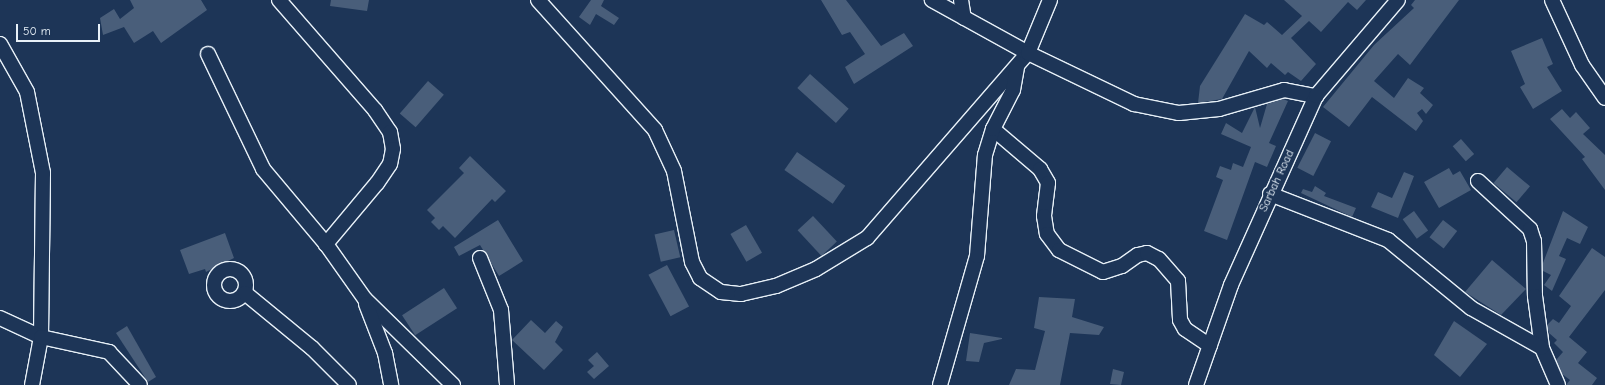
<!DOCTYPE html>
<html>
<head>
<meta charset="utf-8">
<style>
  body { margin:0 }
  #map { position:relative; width:1605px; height:385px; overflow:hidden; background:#1d3557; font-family:"Comic Neue",sans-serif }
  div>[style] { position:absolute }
  .building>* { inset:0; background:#495e7a; transform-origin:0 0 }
  .roads { filter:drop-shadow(1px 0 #e8f1f8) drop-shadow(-1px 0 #e8f1f8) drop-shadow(0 1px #e8f1f8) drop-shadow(0 -1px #e8f1f8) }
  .minor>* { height:14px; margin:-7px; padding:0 7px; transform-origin:7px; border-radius:7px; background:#1d3557 }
  .minor>.ring { margin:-7px; padding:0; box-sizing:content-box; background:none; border:14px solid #1d3557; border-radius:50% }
  span { translate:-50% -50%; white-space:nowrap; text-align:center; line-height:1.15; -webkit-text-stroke:3.5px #1d3557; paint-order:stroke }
  .street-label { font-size:12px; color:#e8f1f8 }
  .scale { position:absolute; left:16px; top:24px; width:84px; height:18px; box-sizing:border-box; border:2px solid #e8f1f8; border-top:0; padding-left:5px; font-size:12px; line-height:14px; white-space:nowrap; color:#e8f1f8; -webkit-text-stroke:3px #1d3557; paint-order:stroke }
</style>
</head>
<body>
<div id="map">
  <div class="building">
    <div style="clip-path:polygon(130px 0,201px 0,207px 10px,161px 43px,153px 31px,134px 43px,124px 27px,103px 35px,100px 18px,114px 9px,120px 19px,134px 8px)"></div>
    <div style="clip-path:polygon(331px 0,369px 0,367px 11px,330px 6px)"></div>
    <div style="clip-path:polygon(591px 0,604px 0,601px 6px,619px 18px,614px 25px,596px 14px,590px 25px,579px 17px)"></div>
    <div style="clip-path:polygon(821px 0,846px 0,881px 46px,904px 33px,913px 46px,854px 84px,845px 67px,865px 54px,850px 32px,842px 35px)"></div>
    <div style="clip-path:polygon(1284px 0,1366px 0,1357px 10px,1348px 2px,1321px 32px,1309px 21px,1291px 38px,1316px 64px,1301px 81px,1288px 72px,1285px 75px,1271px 63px,1267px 68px,1249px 51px,1222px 99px,1198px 103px,1200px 86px,1245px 14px,1264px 25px,1267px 22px,1282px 35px,1302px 16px)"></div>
    <div style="clip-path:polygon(1415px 0,1459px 0,1410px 65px,1398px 54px,1374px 81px,1394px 98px,1408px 78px,1424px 88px,1420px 93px,1433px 105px,1426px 114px,1422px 109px,1417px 113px,1423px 121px,1416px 131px,1372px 97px,1349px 127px,1323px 107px,1374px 45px,1414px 8px,1411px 5px)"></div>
    <div style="clip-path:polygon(1542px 38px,1553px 64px,1547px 67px,1562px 91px,1533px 109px,1520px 87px,1525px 84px,1511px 51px)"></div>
    <div style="left:810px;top:74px;width:52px;height:19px;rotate:42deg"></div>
    <div style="left:428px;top:81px;width:21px;height:43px;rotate:41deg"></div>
    <div style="clip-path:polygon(1283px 99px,1288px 101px,1269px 143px,1276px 146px,1267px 167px,1255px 162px,1227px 240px,1204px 231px,1223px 180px,1216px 177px,1220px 166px,1231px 170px,1233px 163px,1243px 167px,1251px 147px,1221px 134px,1226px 123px,1242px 133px,1255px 107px,1260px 128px,1267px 104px)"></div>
    <div style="clip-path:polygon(1562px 109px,1570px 118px,1576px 112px,1590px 128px,1583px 134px,1605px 155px,1605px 190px,1582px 159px,1585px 157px,1550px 119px)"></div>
    <div style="left:1315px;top:133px;width:18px;height:39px;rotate:27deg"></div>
    <div style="left:1461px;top:139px;width:20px;height:11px;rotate:49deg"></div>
    <div style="left:797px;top:152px;width:59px;height:22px;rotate:35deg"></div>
    <div style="clip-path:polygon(470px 156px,506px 191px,495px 202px,492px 199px,455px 238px,443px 226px,439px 230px,431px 222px,435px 218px,427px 210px,464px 173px,459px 168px)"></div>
    <div style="left:1507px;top:167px;width:30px;height:21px;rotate:40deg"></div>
    <div style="clip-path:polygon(1449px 168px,1453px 175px,1460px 171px,1471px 190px,1439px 208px,1424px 182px)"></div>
    <div style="clip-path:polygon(1404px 172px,1414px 176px,1398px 218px,1371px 207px,1378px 192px,1392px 198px)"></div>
    <div style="clip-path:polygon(1315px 186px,1326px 193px,1324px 196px,1356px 208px,1352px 217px,1301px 193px,1303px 189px,1312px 192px)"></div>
    <div style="left:1414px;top:211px;width:24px;height:14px;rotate:54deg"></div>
    <div style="clip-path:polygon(1563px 211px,1588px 227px,1580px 244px,1567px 238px,1559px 256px,1566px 259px,1552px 291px,1544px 285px,1551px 275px,1543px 271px,1543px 263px)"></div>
    <div style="left:813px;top:216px;width:35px;height:21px;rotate:47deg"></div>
    <div style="clip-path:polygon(498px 220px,523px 261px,499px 276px,480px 245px,459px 256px,454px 247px)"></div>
    <div style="left:1443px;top:220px;width:18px;height:22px;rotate:38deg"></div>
    <div style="left:746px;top:225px;width:32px;height:18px;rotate:60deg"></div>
    <div style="left:674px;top:230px;width:28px;height:20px;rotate:77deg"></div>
    <div style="clip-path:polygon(225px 233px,234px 258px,206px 272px,205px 269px,189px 274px,180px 250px)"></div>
    <div style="clip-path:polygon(1592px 248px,1605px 257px,1605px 290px,1569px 337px,1587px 352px,1578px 363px,1597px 378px,1592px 385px,1566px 385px,1570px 380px,1562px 374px,1556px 360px,1563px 352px,1554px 343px,1557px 340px,1549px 333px,1547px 325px,1553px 319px,1559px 323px,1571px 306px,1559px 296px)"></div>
    <div style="clip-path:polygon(1492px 260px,1526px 289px,1501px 315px,1465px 292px)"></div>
    <div style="left:667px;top:265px;width:47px;height:21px;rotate:62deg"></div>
    <div style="left:444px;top:288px;width:24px;height:50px;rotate:57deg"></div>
    <div style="clip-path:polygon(1039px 297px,1075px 299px,1072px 317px,1104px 327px,1099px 335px,1070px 333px,1060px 385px,1009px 385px,1016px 369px,1035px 370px,1045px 331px,1034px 328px)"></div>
    <div style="clip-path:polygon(531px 320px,545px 333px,556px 321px,563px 327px,555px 342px,563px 350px,544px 370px,512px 340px)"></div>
    <div style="clip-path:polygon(1454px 321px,1487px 344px,1460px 377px,1434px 355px)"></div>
    <div style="clip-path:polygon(127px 326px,156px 377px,148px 382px,116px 333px)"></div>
    <div style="clip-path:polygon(970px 333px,1002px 338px,1002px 339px,984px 343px,979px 362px,966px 361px)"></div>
    <div style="clip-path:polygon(597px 352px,609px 366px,594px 379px,587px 372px,594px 366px,588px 360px)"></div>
    <div style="clip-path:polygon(1113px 369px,1124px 372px,1121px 385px,1110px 384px)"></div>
  </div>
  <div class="roads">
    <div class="minor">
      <div style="left:279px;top:0;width:146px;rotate:48.9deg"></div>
      <div style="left:375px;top:110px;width:27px;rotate:56deg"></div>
      <div style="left:390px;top:132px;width:17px;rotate:80deg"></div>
      <div style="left:393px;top:149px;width:15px;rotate:101deg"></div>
      <div style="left:390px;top:164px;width:23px;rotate:124deg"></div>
      <div style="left:377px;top:183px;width:80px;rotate:129.9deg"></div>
      <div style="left:326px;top:244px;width:67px;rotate:54.7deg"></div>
      <div style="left:365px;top:299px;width:123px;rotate:44.3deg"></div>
      <div style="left:538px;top:0;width:175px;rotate:48deg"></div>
      <div style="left:655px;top:130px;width:45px;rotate:65.1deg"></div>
      <div style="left:674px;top:171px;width:93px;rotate:78.8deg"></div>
      <div style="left:692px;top:262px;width:18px;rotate:63deg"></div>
      <div style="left:700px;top:278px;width:25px;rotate:34deg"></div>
      <div style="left:721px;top:292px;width:20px;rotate:6deg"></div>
      <div style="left:741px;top:294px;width:36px;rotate:-13deg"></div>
      <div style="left:776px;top:286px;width:43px;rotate:-23deg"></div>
      <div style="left:816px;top:269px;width:60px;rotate:-31.3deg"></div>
      <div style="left:867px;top:238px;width:245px;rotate:-49deg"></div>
      <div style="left:1028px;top:53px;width:110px;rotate:-151.1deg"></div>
      <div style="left:961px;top:0;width:18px;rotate:81deg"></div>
      <div style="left:1050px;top:0;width:57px;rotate:112.5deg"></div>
      <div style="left:1028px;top:53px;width:118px;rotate:25.7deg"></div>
      <div style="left:1134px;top:104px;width:46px;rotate:11.3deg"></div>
      <div style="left:1179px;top:113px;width:40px;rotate:-5.7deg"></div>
      <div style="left:1219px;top:109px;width:68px;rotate:-16.3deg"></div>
      <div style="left:1284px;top:90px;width:33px;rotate:11deg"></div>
      <div style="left:1552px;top:0;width:72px;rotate:65.2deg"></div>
      <div style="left:1582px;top:65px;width:40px;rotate:55.1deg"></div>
      <div style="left:0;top:44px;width:55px;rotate:60.6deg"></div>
      <div style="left:27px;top:92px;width:83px;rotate:78.8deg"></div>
      <div style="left:43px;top:173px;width:164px;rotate:90.7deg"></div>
      <div style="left:41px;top:337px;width:49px;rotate:100.6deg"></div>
      <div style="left:208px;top:54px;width:127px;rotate:64.4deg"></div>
      <div style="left:263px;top:169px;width:98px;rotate:50deg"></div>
      <div style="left:993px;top:129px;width:62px;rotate:40.4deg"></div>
      <div style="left:1040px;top:169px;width:16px;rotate:60deg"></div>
      <div style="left:1048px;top:183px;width:33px;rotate:97deg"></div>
      <div style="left:1044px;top:216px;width:18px;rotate:81deg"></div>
      <div style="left:1047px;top:234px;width:20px;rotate:53deg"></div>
      <div style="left:1059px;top:250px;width:49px;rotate:26.6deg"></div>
      <div style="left:1103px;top:272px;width:20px;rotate:-18deg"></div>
      <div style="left:1122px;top:266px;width:19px;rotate:-35deg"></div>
      <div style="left:1138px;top:255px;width:9px;rotate:-13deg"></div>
      <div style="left:1147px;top:253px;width:13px;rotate:27deg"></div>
      <div style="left:1159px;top:259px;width:29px;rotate:49deg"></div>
      <div style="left:1178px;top:281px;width:39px;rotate:87deg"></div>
      <div style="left:1180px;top:320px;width:10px;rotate:61deg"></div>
      <div style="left:1185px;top:329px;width:30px;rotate:34deg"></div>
      <div style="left:1478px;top:181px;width:71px;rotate:42.7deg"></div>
      <div style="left:1530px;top:229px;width:13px;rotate:72deg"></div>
      <div style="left:1534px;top:241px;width:55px;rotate:89deg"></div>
      <div style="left:1535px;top:296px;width:52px;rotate:82.3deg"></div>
      <div style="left:1542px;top:348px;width:40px;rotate:66.6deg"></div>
      <div style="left:1270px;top:194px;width:127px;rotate:21.3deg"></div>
      <div style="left:1388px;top:240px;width:107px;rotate:39.3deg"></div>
      <div style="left:1471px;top:308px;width:81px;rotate:29.4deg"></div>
      <div style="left:480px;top:258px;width:56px;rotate:68deg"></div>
      <div style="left:501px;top:310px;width:75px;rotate:85.4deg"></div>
      <div class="ring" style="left:214px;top:269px;width:18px;height:18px"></div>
      <div style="left:245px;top:293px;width:87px;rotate:39.4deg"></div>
      <div style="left:312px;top:348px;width:52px;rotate:45deg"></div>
      <div style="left:366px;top:304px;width:53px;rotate:68.8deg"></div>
      <div style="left:385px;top:353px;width:33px;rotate:79deg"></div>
      <div style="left:0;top:318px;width:45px;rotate:24.9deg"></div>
      <div style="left:41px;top:337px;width:70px;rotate:12.4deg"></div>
      <div style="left:109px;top:352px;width:45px;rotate:46.8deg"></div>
      <div style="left:940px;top:385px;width:134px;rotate:-74deg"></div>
      <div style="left:977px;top:256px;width:101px;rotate:-85.5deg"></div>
      <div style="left:985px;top:155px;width:27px;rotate:-73deg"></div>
      <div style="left:993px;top:129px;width:44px;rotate:-62.9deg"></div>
      <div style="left:1013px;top:90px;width:23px;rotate:-80deg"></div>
      <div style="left:1196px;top:385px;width:106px;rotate:-70.7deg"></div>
      <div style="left:1231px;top:285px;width:207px;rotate:-65.8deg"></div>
      <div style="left:1316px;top:96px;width:126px;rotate:-49.5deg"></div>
    </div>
  </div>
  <div class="street-label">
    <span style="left:1277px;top:181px;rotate:-65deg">Sarbah Road</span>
  </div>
  <div class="scale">50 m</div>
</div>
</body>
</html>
